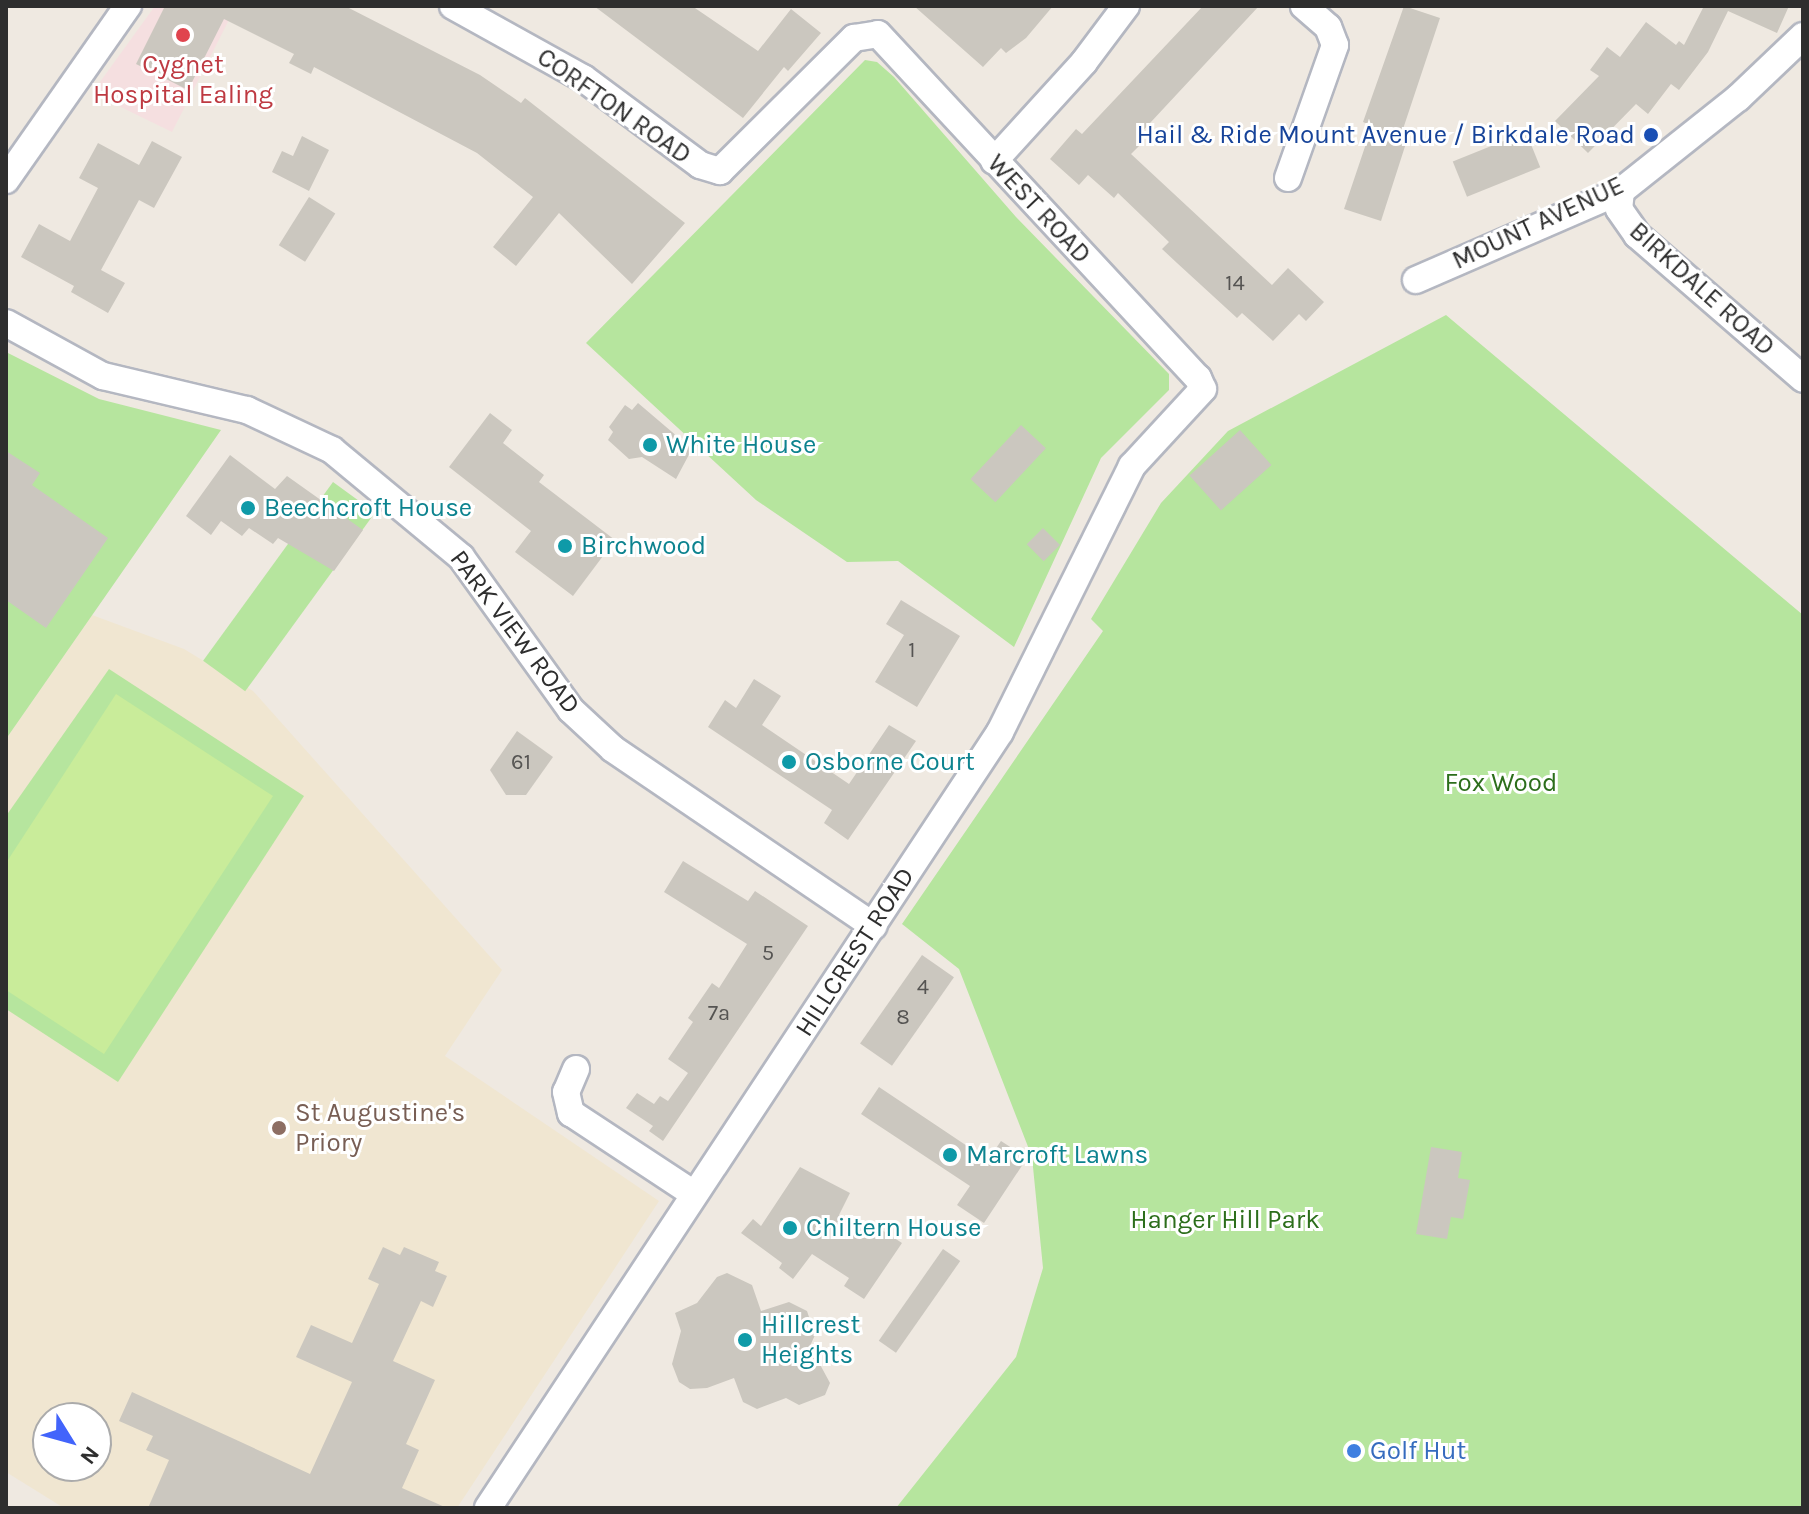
<!DOCTYPE html>
<html>
<head>
<meta charset="utf-8">
<style>
  body { margin:0 }
  #map { position:relative; width:1809px; height:1514px; overflow:hidden; background:#efe9e1; font-family:Karla,sans-serif }
  div>[style] { position:absolute }
  .education>* { inset:0; background:#f0e6d1 }
  .medical>* { inset:0; background:#f5dfe0 }
  .green>* { inset:0; background:#b6e59e; transform-origin:0 0 }
  .pitch>* { inset:0; background:#c9ec9a }
  .building>* { inset:0; background:#cbc7bf; transform-origin:0 0 }
  .roads { filter:drop-shadow(2px 0 #b4b7c1) drop-shadow(-2px 0 #b4b7c1) drop-shadow(0 2px #b4b7c1) drop-shadow(0 -2px #b4b7c1) }
  .minor>* { height:26px; margin:-13px; padding:0 13px; transform-origin:13px; border-radius:13px; background:#fff }
  .dots>* { width:22px; height:22px; translate:-50% -50%; box-sizing:border-box; border:4px solid #fff; border-radius:50% }
  span { translate:-50% -50%; white-space:nowrap; text-align:center; line-height:1.15; -webkit-text-stroke:6px #fff; paint-order:stroke }
  .number-label { font-size:22px; color:#555452 }
  .number-label span { -webkit-text-stroke-width:0 }
  .health-label { font-size:26px; color:#be3a42 }
  .street-label { font-size:26px; color:#2e2e2e }
  .transit-label { font-size:26px; color:#164399 }
  .right { translate:-100% -50%; text-align:right }
  .culture-label { font-size:26px; color:#0d838f }
  .left { translate:0 -50%; text-align:left }
  .park-label { font-size:26px; color:#2c6e1b }
  .education-label { font-size:26px; color:#785e54 }
  .shop-label { font-size:26px; color:#366cbe }
  .frame { position:absolute; inset:0; border:8px solid #2e2e2e; pointer-events:none }
  .north { position:absolute; left:32px; top:1402px; width:80px; height:80px; box-sizing:border-box; background:#fff; border:2px solid #ababab; border-radius:50%; rotate:127deg; font-size:22px; font-weight:700; line-height:32px; text-align:center; color:#2e2e2e }
  .north::after { content:''; display:block; margin:auto; width:28px; height:36px; background:#4264fb; clip-path:polygon(50% 0,100% 100%,50% 72%,0 100%) }
</style>
</head>
<body>
<div id="map">
  <div class="education">
    <div style="clip-path:polygon(evenodd,92px 615px,184px 649px,253px 691px,502px 970px,445px 1056px,659px 1201px,457px 1508px,64px 1508px,6px 1472px,6px 739px,92px 615px,48px 1418px,96px 1418px,96px 1466px,48px 1466px,48px 1418px)"></div>
  </div>
  <div class="medical">
    <div style="clip-path:polygon(155px 6px,236px 6px,172px 132px,92px 93px)"></div>
  </div>
  <div class="green">
    <div style="clip-path:polygon(865px 60px,877px 62px,894px 77px,1016px 217px,1169px 374px,1169px 390px,1101px 458px,1014px 647px,898px 561px,847px 562px,756px 500px,586px 343px)"></div>
    <div style="clip-path:polygon(1446px 315px,1803px 615px,1803px 1508px,896px 1508px,1016px 1357px,1043px 1268px,1032px 1157px,959px 969px,902px 924px,1103px 631px,1091px 619px,1161px 503px,1228px 431px)"></div>
    <div style="clip-path:polygon(6px 352px,99px 399px,221px 430px,6px 739px)"></div>
    <div style="left:333px;top:482px;width:52px;height:221px;rotate:36deg"></div>
    <div style="clip-path:polygon(109px 669px,304px 796px,118px 1082px,6px 1009px,6px 816px)"></div>
  </div>
  <div class="pitch">
    <div style="clip-path:polygon(116px 694px,273px 796px,104px 1054px,6px 990px,6px 863px)"></div>
  </div>
  <div class="building">
    <div style="clip-path:polygon(165px 6px,345px 6px,480px 75px,521px 103px,525px 98px,685px 223px,632px 284px,559px 213px,516px 266px,493px 247px,533px 197px,477px 153px,314px 67px,311px 74px,289px 63px,294px 54px,224px 19px,188px 90px,136px 64px)"></div>
    <div style="clip-path:polygon(594px 6px,692px 6px,758px 51px,791px 9px,821px 33px,788px 71px,784px 67px,743px 118px)"></div>
    <div style="clip-path:polygon(914px 6px,1053px 6px,1026px 38px,1006px 53px,1001px 48px,983px 67px)"></div>
    <div style="clip-path:polygon(1203px 6px,1259px 6px,1137px 137px,1143px 142px,1131px 154px,1272px 285px,1288px 268px,1324px 302px,1306px 321px,1299px 314px,1273px 341px,1242px 313px,1237px 318px,1177px 263px,1162px 249px,1169px 242px,1118px 193px,1114px 198px,1088px 175px,1079px 185px,1050px 159px,1076px 129px,1082px 134px)"></div>
    <div style="clip-path:polygon(1404px 6px,1440px 18px,1401px 135px,1408px 137px,1381px 221px,1344px 209px,1372px 126px,1363px 122px)"></div>
    <div style="clip-path:polygon(1704px 6px,1789px 6px,1777px 33px,1728px 11px,1708px 52px,1679px 90px,1671px 84px,1648px 114px,1636px 104px,1588px 153px,1555px 121px,1599px 76px,1590px 70px,1607px 47px,1620px 57px,1646px 22px,1676px 45px,1679px 41px,1684px 45px)"></div>
    <div style="left:1526px;top:132px;width:38px;height:79px;rotate:68deg"></div>
    <div style="clip-path:polygon(302px 136px,329px 150px,309px 191px,272px 172px,282px 151px,293px 156px)"></div>
    <div style="clip-path:polygon(152px 141px,182px 157px,154px 208px,139px 200px,101px 270px,125px 283px,108px 313px,71px 292px,74px 286px,21px 257px,39px 224px,70px 241px,98px 188px,79px 178px,98px 143px,139px 165px)"></div>
    <div style="left:309px;top:197px;width:31px;height:57px;rotate:32deg"></div>
    <div style="clip-path:polygon(638px 403px,692px 449px,676px 479px,642px 457px,629px 459px,608px 440px,613px 432px,609px 427px,625px 405px,632px 410px)"></div>
    <div style="clip-path:polygon(490px 413px,512px 430px,503px 443px,544px 475px,539px 482px,615px 540px,573px 596px,515px 552px,531px 531px,449px 467px)"></div>
    <div style="left:1021px;top:425px;width:34px;height:74px;rotate:43deg"></div>
    <div style="left:1240px;top:430px;width:47px;height:68px;rotate:48deg"></div>
    <div style="clip-path:polygon(6px 451px,40px 473px,32px 485px,108px 538px,46px 628px,6px 600px)"></div>
    <div style="clip-path:polygon(230px 455px,275px 489px,287px 476px,363px 530px,334px 571px,278px 538px,273px 544px,249px 528px,242px 536px,221px 521px,211px 535px,186px 516px)"></div>
    <div style="left:1043px;top:528px;width:24px;height:23px;rotate:45deg"></div>
    <div style="clip-path:polygon(901px 600px,960px 636px,917px 707px,875px 682px,904px 635px,886px 624px)"></div>
    <div style="clip-path:polygon(754px 679px,781px 696px,762px 725px,849px 784px,889px 725px,916px 741px,848px 840px,824px 823px,832px 810px,708px 727px,725px 700px,736px 708px)"></div>
    <div style="clip-path:polygon(517px 731px,553px 757px,526px 795px,506px 795px,490px 770px)"></div>
    <div style="clip-path:polygon(683px 861px,748px 901px,755px 891px,808px 926px,663px 1141px,649px 1131px,653px 1126px,626px 1108px,637px 1093px,654px 1104px,660px 1096px,668px 1101px,688px 1073px,668px 1059px,693px 1022px,688px 1018px,712px 983px,719px 988px,747px 944px,664px 892px)"></div>
    <div style="left:922px;top:955px;width:39px;height:108px;rotate:35deg"></div>
    <div style="clip-path:polygon(879px 1087px,988px 1160px,1001px 1141px,1027px 1158px,984px 1223px,957px 1205px,970px 1186px,861px 1114px)"></div>
    <div style="clip-path:polygon(1431px 1147px,1462px 1152px,1458px 1178px,1470px 1180px,1463px 1219px,1451px 1217px,1447px 1239px,1416px 1234px)"></div>
    <div style="clip-path:polygon(800px 1167px,850px 1193px,839px 1215px,876px 1238px,882px 1230px,902px 1243px,864px 1299px,844px 1286px,849px 1278px,812px 1254px,793px 1279px,779px 1268px,782px 1263px,741px 1233px,753px 1219px,761px 1226px)"></div>
    <div style="clip-path:polygon(383px 1247px,400px 1255px,404px 1247px,439px 1262px,435px 1271px,447px 1276px,433px 1307px,421px 1301px,393px 1361px,435px 1380px,406px 1444px,419px 1450px,402px 1488px,447px 1508px,148px 1508px,169px 1460px,146px 1450px,153px 1436px,119px 1421px,132px 1392px,310px 1474px,352px 1382px,296px 1357px,311px 1325px,352px 1343px,379px 1284px,368px 1279px)"></div>
    <div style="left:943px;top:1249px;width:21px;height:112px;rotate:35deg"></div>
    <div style="clip-path:polygon(727px 1273px,752px 1285px,761px 1311px,789px 1302px,807px 1311px,815px 1335px,810px 1346px,830px 1383px,825px 1395px,799px 1405px,786px 1398px,757px 1409px,743px 1402px,734px 1378px,707px 1388px,690px 1389px,679px 1382px,672px 1364px,681px 1331px,675px 1313px,697px 1303px,717px 1277px)"></div>
  </div>
  <div class="roads">
    <div class="minor">
      <div style="left:453px;top:6px;width:149px;rotate:29deg"></div>
      <div style="left:583px;top:78px;width:146px;rotate:36.6deg"></div>
      <div style="left:700px;top:165px;width:21px;rotate:17deg"></div>
      <div style="left:720px;top:171px;width:189px;rotate:-44.8deg"></div>
      <div style="left:854px;top:38px;width:24px;rotate:-9deg"></div>
      <div style="left:878px;top:34px;width:470px;rotate:47.1deg"></div>
      <div style="left:1198px;top:378px;width:12px;rotate:66deg"></div>
      <div style="left:1203px;top:389px;width:105px;rotate:132.7deg"></div>
      <div style="left:1132px;top:466px;width:297px;rotate:116.4deg"></div>
      <div style="left:1000px;top:732px;width:930px;rotate:123.42deg"></div>
      <div style="left:994px;top:161px;width:134px;rotate:-47.7deg"></div>
      <div style="left:1084px;top:62px;width:70px;rotate:-53.1deg"></div>
      <div style="left:1288px;top:178px;width:141px;rotate:-70.5deg"></div>
      <div style="left:1335px;top:45px;width:19px;rotate:-111deg"></div>
      <div style="left:1328px;top:27px;width:32px;rotate:-139deg"></div>
      <div style="left:6px;top:180px;width:213px;rotate:-55deg"></div>
      <div style="left:1621px;top:191px;width:18px;rotate:96deg"></div>
      <div style="left:1619px;top:209px;width:32px;rotate:55deg"></div>
      <div style="left:1637px;top:235px;width:220px;rotate:40.9deg"></div>
      <div style="left:1416px;top:280px;width:223px;rotate:-23.5deg"></div>
      <div style="left:1621px;top:191px;width:149px;rotate:-38.5deg"></div>
      <div style="left:1738px;top:98px;width:90px;rotate:-43.6deg"></div>
      <div style="left:6px;top:323px;width:111px;rotate:28.7deg"></div>
      <div style="left:103px;top:376px;width:148px;rotate:13.3deg"></div>
      <div style="left:247px;top:410px;width:94px;rotate:25.2deg"></div>
      <div style="left:332px;top:450px;width:168px;rotate:39.7deg"></div>
      <div style="left:461px;top:557px;width:188px;rotate:54.3deg"></div>
      <div style="left:571px;top:710px;width:57px;rotate:42.9deg"></div>
      <div style="left:613px;top:749px;width:315px;rotate:34.2deg"></div>
      <div style="left:576px;top:1069px;width:25px;rotate:113deg"></div>
      <div style="left:566px;top:1092px;width:22px;rotate:77deg"></div>
      <div style="left:571px;top:1113px;width:147px;rotate:33.4deg"></div>
    </div>
  </div>
  <div class="dots">
    <div style="left:183px;top:35px;background:#e0444e"></div>
    <div style="left:1651px;top:135px;background:#1a4fb4"></div>
    <div style="left:650px;top:445px;background:#0f9aa8"></div>
    <div style="left:248px;top:508px;background:#0f9aa8"></div>
    <div style="left:565px;top:546px;background:#0f9aa8"></div>
    <div style="left:789px;top:762px;background:#0f9aa8"></div>
    <div style="left:279px;top:1128px;background:#8d6e63"></div>
    <div style="left:950px;top:1155px;background:#0f9aa8"></div>
    <div style="left:790px;top:1228px;background:#0f9aa8"></div>
    <div style="left:745px;top:1340px;background:#0f9aa8"></div>
    <div style="left:1354px;top:1451px;background:#3f7fe0"></div>
  </div>
  <div class="number-label">
    <span style="left:1235px;top:284px">14</span>
    <span style="left:912px;top:651px">1</span>
    <span style="left:521px;top:763px">61</span>
    <span style="left:768px;top:954px">5</span>
    <span style="left:923px;top:988px">4</span>
    <span style="left:719px;top:1014px">7a</span>
    <span style="left:903px;top:1018px">8</span>
  </div>
  <div class="health-label">
    <span style="left:183px;top:80px">Cygnet<br>Hospital Ealing</span>
  </div>
  <div class="street-label">
    <span style="left:614px;top:106px;rotate:35deg">CORFTON ROAD</span>
    <span style="left:1039px;top:209px;rotate:47deg">WEST ROAD</span>
    <span style="left:1538px;top:223px;rotate:-25deg">MOUNT AVENUE</span>
    <span style="left:1702px;top:289px;rotate:42deg">BIRKDALE ROAD</span>
    <span style="left:515px;top:632px;rotate:53deg">PARK VIEW ROAD</span>
    <span style="left:855px;top:952px;rotate:-57deg">HILLCREST ROAD</span>
  </div>
  <div class="transit-label">
    <span class="right" style="left:1635px;top:135px">Hail &amp; Ride Mount Avenue / Birkdale Road</span>
  </div>
  <div class="culture-label">
    <span class="left" style="left:666px;top:445px">White House</span>
    <span class="left" style="left:264px;top:508px">Beechcroft House</span>
    <span class="left" style="left:581px;top:546px">Birchwood</span>
    <span class="left" style="left:805px;top:762px">Osborne Court</span>
    <span class="left" style="left:966px;top:1155px">Marcroft Lawns</span>
    <span class="left" style="left:806px;top:1228px">Chiltern House</span>
    <span class="left" style="left:761px;top:1340px">Hillcrest<br>Heights</span>
  </div>
  <div class="park-label">
    <span style="left:1501px;top:783px">Fox Wood</span>
    <span style="left:1225px;top:1220px">Hanger Hill Park</span>
  </div>
  <div class="education-label">
    <span class="left" style="left:295px;top:1128px">St Augustine's<br>Priory</span>
  </div>
  <div class="shop-label">
    <span class="left" style="left:1370px;top:1451px">Golf Hut</span>
  </div>
  <div class="frame"></div>
  <div class="north">N</div>
</div>
</body>
</html>
